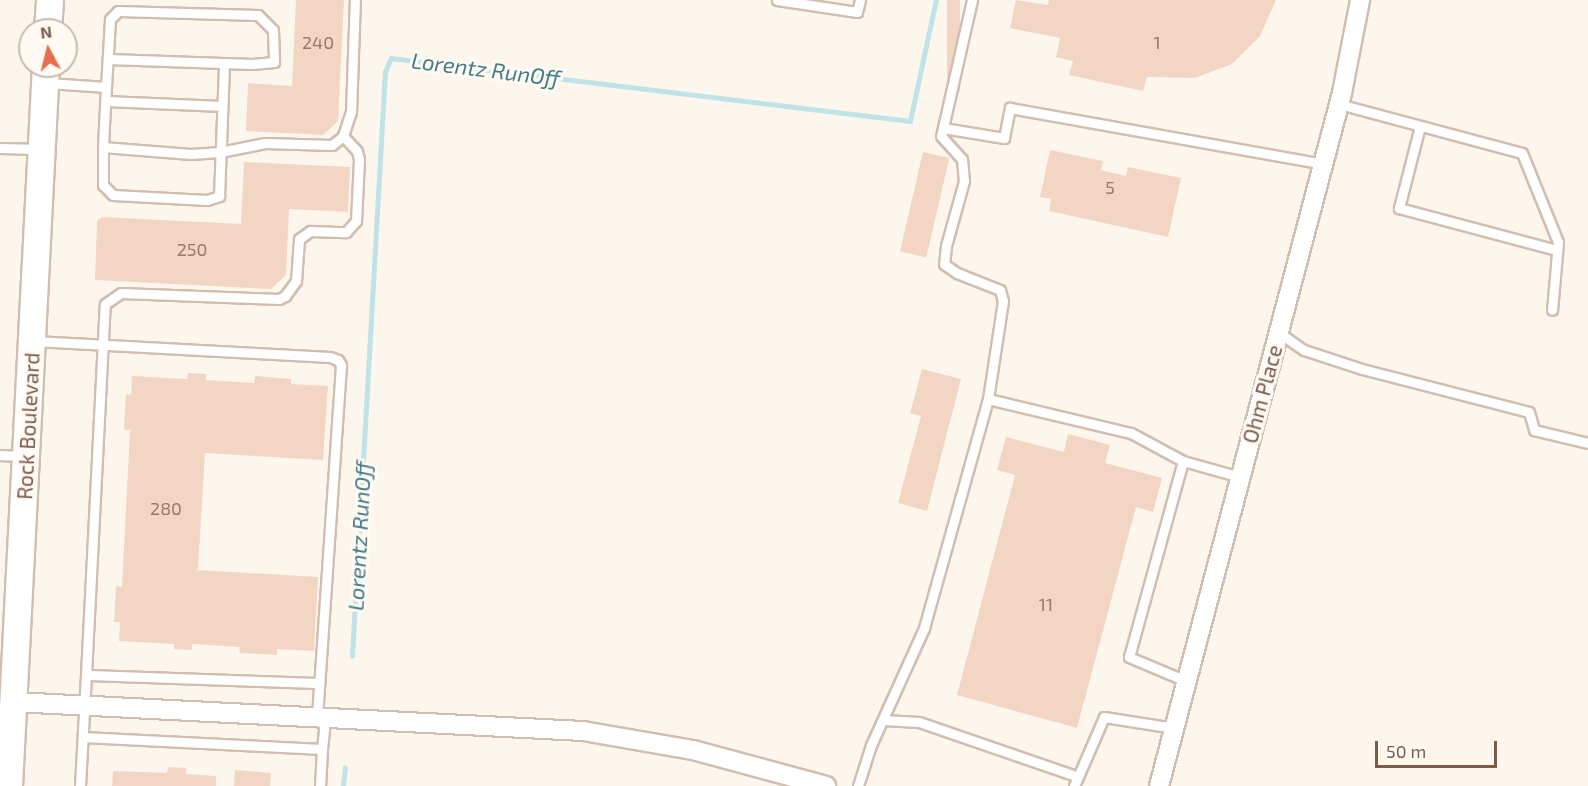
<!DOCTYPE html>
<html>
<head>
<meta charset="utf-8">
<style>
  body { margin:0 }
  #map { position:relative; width:1588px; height:786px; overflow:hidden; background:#fdf6ec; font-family:"Exo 2",sans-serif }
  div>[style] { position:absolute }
  .stream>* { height:4.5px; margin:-2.25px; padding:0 2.25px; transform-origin:2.25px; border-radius:2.25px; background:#bfe3e8 }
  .building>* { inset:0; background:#f3d5c3; transform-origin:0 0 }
  .roads { filter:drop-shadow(2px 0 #d1beb0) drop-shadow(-2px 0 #d1beb0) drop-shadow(0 2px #d1beb0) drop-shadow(0 -2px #d1beb0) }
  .lane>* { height:9px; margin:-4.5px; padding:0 4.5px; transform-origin:4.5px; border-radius:4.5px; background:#fff }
  .street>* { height:18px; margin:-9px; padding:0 9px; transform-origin:9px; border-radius:9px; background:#fff }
  .secondary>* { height:26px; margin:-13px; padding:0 13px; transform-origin:13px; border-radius:13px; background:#fff }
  span { translate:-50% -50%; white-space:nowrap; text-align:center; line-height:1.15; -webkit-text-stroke:6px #fffaf3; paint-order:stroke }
  .number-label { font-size:18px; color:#987a6a }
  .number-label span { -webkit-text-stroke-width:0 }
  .street-label { font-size:21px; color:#7a5c4d }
  .water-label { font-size:22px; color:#437c86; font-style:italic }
  .north { position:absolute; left:18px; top:18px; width:60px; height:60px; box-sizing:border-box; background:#fffaf3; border:2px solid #cabbb1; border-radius:50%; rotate:353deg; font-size:16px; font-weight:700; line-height:24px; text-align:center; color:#7a5c4d }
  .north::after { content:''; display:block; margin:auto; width:21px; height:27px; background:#e76f51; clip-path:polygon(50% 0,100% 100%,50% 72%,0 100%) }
  .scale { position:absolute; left:1375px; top:741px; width:122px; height:27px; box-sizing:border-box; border:3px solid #7a5c4d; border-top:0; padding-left:8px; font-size:18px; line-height:21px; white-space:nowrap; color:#7a5c4d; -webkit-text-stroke:4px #fffaf3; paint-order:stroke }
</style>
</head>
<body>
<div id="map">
  <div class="stream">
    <div style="left:352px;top:656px;width:585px;rotate:-86.77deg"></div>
    <div style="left:385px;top:72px;width:15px;rotate:-67deg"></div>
    <div style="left:391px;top:58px;width:523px;rotate:6.92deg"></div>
    <div style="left:910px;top:121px;width:124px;rotate:-77.9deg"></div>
    <div style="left:343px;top:786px;width:18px;rotate:-84deg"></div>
  </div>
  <div class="building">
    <div style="clip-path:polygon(296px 0,344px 0,338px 121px,323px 135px,246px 131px,248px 83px,292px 86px)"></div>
    <div style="left:947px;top:0;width:13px;height:92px"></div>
    <div style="clip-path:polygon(1016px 0,1048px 5px,1049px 0,1276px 0,1260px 36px,1232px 64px,1195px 78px,1147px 77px,1143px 91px,1069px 75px,1073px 61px,1056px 57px,1060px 38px,1010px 28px)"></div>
    <div style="clip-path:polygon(1050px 150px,1103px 161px,1101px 170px,1126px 176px,1128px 167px,1181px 178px,1168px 237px,1049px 211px,1051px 199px,1040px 197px)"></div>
    <div style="left:923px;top:152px;width:27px;height:102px;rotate:13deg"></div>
    <div style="clip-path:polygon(244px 162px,350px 167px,348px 212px,289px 209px,286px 275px,271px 289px,95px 280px,97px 221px,102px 217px,241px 224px)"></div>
    <div style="clip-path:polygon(922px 369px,961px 379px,927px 511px,898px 503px,921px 416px,910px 413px)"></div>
    <div style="clip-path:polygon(188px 373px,206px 374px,206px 380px,254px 383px,255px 376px,291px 379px,291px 384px,328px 386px,323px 460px,205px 453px,198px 570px,318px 577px,314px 651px,277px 649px,277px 655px,240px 653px,239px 647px,192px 644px,192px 650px,174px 649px,174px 644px,119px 641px,120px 622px,114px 622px,116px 586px,122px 587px,130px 430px,124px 430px,126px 394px,131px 395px,132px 376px,187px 379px)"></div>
    <div style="clip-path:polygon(1068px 434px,1110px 445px,1105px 463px,1162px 478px,1153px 512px,1136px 507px,1077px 728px,957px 695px,1015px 475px,997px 470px,1006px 437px,1064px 452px)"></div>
    <div style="clip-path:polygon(168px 767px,186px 768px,186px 774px,216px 776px,216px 786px,112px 786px,113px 771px,167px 773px)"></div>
    <div style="clip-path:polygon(235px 770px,271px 773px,270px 786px,234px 786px)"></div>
  </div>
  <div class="roads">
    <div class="lane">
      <div style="left:777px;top:0;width:81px;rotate:8.5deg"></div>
      <div style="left:857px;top:12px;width:12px;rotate:-76deg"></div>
      <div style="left:972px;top:0;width:139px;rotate:102.8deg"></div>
      <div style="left:941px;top:136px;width:31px;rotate:48deg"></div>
      <div style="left:962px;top:159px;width:22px;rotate:85deg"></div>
      <div style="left:964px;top:181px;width:67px;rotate:105.5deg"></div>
      <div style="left:946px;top:246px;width:18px;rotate:96deg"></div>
      <div style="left:944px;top:264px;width:16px;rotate:35deg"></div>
      <div style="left:957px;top:273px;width:46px;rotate:21.6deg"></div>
      <div style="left:1000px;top:290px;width:11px;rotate:75deg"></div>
      <div style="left:1003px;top:301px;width:99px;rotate:98.7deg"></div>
      <div style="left:48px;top:83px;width:58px;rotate:3.9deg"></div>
      <div style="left:106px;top:87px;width:60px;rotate:92.9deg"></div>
      <div style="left:103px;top:147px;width:88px;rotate:4.5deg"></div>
      <div style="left:191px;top:154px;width:29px;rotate:-4deg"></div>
      <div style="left:220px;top:152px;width:46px;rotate:-11.3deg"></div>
      <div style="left:265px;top:143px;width:67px;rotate:1.7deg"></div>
      <div style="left:332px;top:145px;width:14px;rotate:-39deg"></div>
      <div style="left:343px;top:136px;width:25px;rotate:-72deg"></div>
      <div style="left:351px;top:112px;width:112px;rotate:-88deg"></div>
      <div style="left:106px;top:87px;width:68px;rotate:-86.6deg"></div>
      <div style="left:110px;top:19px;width:11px;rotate:-45deg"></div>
      <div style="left:118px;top:11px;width:140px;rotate:1.6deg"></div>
      <div style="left:258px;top:15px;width:21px;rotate:45deg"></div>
      <div style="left:273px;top:30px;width:32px;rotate:88deg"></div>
      <div style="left:274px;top:62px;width:22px;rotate:175deg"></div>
      <div style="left:252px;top:64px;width:144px;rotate:-178deg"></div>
      <div style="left:106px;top:101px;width:116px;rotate:2.5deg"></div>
      <div style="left:1339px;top:104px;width:189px;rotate:15deg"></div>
      <div style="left:1522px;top:153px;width:96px;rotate:68deg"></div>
      <div style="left:1558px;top:242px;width:68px;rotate:95deg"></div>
      <div style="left:1420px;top:126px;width:85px;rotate:104.4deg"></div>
      <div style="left:1399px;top:208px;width:163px;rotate:14.9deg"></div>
      <div style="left:943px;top:128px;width:62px;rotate:9.3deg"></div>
      <div style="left:1004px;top:138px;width:31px;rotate:-79deg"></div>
      <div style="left:1010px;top:108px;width:318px;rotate:10.1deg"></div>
      <div style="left:103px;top:147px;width:38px;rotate:90deg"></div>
      <div style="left:103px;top:185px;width:14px;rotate:45deg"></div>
      <div style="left:113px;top:195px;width:94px;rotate:3deg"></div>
      <div style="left:207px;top:200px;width:13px;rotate:-18deg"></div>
      <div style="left:219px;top:196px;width:133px;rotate:-87.8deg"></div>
      <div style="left:0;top:148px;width:40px;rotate:1.4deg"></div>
      <div style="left:1278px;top:332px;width:32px;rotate:35deg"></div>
      <div style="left:1304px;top:350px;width:61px;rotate:18.1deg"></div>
      <div style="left:1362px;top:369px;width:172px;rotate:14.4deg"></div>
      <div style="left:1529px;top:412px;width:19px;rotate:74deg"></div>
      <div style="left:1534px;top:430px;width:56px;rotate:13.5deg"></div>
      <div style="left:34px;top:341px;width:296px;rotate:3.1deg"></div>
      <div style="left:330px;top:357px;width:9px;rotate:21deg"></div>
      <div style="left:338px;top:360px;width:6px;rotate:59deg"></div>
      <div style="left:341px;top:365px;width:354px;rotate:93.9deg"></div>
      <div style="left:0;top:455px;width:24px;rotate:2deg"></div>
      <div style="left:1186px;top:681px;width:62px;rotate:-157.2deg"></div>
      <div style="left:1129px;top:657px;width:203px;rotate:-74.6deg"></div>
      <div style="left:1183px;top:461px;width:59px;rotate:15.7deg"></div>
      <div style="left:319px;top:683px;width:233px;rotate:-178deg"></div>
      <div style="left:86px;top:675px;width:371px;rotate:-87.1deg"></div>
      <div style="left:105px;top:304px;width:19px;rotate:-35deg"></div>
      <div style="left:121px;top:293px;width:158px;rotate:2.2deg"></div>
      <div style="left:279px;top:299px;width:7px;rotate:-27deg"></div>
      <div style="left:285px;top:296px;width:19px;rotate:-54deg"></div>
      <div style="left:296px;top:281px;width:42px;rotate:-85.9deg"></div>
      <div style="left:299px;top:239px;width:14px;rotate:-36deg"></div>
      <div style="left:310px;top:231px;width:36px;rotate:2deg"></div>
      <div style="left:346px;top:232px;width:15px;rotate:-48deg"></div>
      <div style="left:356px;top:221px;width:62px;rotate:-87.2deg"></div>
      <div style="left:359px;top:159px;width:8px;rotate:-104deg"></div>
      <div style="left:357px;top:151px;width:21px;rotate:-133deg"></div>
      <div style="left:883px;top:720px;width:36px;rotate:3deg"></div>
      <div style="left:919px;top:722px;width:166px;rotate:19deg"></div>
      <div style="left:83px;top:737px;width:239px;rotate:2.9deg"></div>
      <div style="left:322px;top:749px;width:37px;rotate:93deg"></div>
      <div style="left:322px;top:749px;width:31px;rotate:-84deg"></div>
      <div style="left:80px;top:786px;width:111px;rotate:-86.9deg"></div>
      <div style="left:858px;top:786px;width:43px;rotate:-72.4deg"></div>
      <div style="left:871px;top:745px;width:128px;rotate:-65.6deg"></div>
      <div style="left:924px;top:628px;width:238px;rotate:-74.4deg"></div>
      <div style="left:988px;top:399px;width:147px;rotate:13.4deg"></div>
      <div style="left:1131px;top:433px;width:59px;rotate:28.3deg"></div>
      <div style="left:1074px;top:786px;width:75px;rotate:-66.5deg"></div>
      <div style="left:1104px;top:717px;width:71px;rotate:8.9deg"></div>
    </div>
    <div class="street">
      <div style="left:14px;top:702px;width:570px;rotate:2.92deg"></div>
      <div style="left:583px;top:731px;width:112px;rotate:9.8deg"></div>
      <div style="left:693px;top:750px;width:138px;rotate:15.1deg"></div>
      <div style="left:1159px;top:786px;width:717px;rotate:-75.21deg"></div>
      <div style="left:1342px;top:93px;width:95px;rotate:-79deg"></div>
    </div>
    <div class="secondary">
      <div style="left:48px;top:30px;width:30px;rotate:-86deg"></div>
      <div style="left:9px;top:786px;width:721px;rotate:-87.06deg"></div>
    </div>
  </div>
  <div class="number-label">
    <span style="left:318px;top:42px">240</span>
    <span style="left:1157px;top:42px">1</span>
    <span style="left:1110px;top:187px">5</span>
    <span style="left:192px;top:249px">250</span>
    <span style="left:166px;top:508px">280</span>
    <span style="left:1046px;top:604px">11</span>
  </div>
  <div class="street-label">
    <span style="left:1262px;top:394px;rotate:-75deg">Ohm Place</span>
    <span style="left:28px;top:426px;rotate:-87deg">Rock Boulevard</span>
  </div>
  <div class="water-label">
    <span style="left:486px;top:69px;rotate:7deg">Lorentz RunOff</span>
    <span style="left:359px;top:536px;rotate:-87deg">Lorentz RunOff</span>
  </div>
  <div class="north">N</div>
  <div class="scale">50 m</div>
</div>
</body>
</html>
